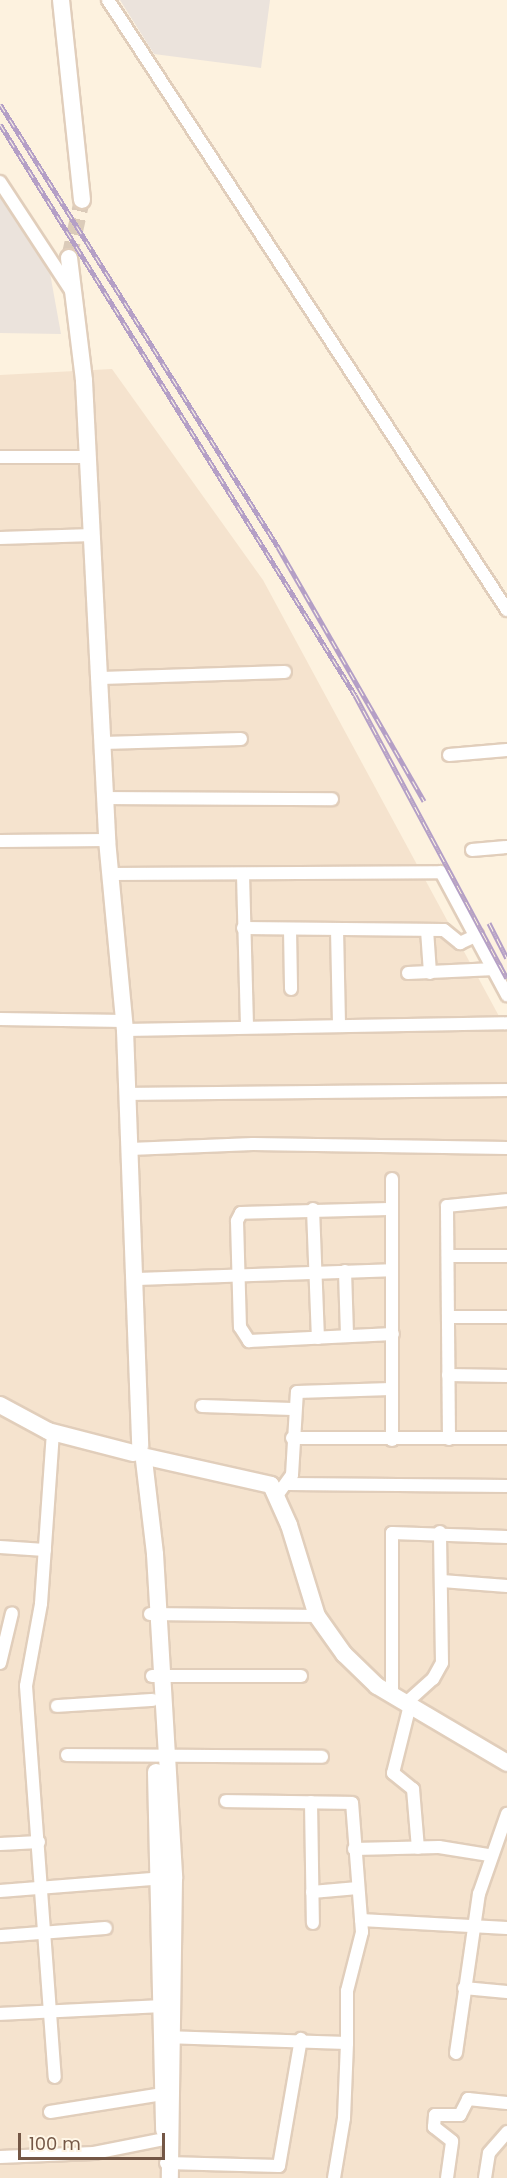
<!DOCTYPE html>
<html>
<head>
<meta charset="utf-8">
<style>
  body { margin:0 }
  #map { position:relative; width:507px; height:2178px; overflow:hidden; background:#fdf2df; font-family:Poppins,sans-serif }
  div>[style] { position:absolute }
  .residential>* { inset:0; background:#f5e3ce }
  .industrial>* { inset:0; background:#ebe3dc }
  .secondary-tunnel>* { height:16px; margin-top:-8px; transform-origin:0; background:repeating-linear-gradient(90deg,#dbcbb9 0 16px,transparent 0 24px) }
  .roads { filter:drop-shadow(2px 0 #e1cebb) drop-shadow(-2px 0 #e1cebb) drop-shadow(0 2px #e1cebb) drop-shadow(0 -2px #e1cebb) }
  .street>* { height:12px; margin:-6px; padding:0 6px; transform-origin:6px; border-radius:6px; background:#fff }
  .secondary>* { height:16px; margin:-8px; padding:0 8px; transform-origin:8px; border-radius:8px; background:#fff }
  .rail>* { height:5px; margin-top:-2.5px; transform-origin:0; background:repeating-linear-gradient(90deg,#fff6e6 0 9px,#b49fc6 0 18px); box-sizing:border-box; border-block:2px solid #b49fc6 }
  span { translate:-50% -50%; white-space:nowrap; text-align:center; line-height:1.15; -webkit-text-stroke:4.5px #fff6e6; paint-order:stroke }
  .scale { position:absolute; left:18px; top:2133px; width:147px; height:27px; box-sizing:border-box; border:3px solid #745746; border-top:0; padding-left:8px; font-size:18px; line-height:21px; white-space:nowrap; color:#745746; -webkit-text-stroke:4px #fff6e6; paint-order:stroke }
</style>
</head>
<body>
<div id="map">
  <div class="residential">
    <div style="clip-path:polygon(112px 369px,263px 580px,507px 1031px,507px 2178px,0 2178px,0 375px)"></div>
  </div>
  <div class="industrial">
    <div style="clip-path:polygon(120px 0,270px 0,261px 68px,154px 54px)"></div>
    <div style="clip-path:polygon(0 179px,46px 251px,61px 334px,0 333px)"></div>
  </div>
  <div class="secondary-tunnel">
    <div style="left:69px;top:258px;width:59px;rotate:-77.4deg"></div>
  </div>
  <div class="roads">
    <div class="street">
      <div style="left:108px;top:0;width:729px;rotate:56.81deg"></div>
      <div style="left:0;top:182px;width:131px;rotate:56.8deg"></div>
      <div style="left:0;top:457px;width:89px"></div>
      <div style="left:0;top:538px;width:93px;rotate:-1.8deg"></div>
      <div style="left:100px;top:678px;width:185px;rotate:-1.9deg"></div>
      <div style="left:103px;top:743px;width:138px;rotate:-1.7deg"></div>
      <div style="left:449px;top:755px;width:58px;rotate:-4.9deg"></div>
      <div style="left:105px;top:798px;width:227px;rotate:0.3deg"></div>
      <div style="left:0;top:841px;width:107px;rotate:-0.5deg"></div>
      <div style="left:472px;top:850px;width:35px;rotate:-5deg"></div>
      <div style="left:110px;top:874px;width:331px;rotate:-0.3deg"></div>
      <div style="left:441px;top:872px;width:140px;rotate:61.8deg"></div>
      <div style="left:243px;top:874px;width:151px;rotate:88.5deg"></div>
      <div style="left:243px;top:928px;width:201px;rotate:0.6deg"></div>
      <div style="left:444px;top:930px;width:21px;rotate:39deg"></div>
      <div style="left:460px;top:943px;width:19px;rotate:-25deg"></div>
      <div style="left:290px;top:929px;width:60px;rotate:89deg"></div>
      <div style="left:337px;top:929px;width:95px;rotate:88.8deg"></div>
      <div style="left:427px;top:930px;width:43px;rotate:86deg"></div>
      <div style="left:408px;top:973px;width:87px;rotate:-2.6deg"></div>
      <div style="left:0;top:1019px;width:124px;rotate:0.9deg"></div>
      <div style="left:125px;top:1030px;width:382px;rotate:-1deg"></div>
      <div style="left:127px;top:1094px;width:380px;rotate:-0.6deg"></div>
      <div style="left:130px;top:1149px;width:123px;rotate:-2.3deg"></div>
      <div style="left:253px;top:1144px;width:254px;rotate:0.9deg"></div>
      <div style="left:313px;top:1209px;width:129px;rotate:87.8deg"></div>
      <div style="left:389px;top:1209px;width:148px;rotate:178.5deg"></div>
      <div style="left:241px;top:1213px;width:9px;rotate:117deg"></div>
      <div style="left:237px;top:1221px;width:106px;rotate:88.4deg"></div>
      <div style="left:240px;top:1327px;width:17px;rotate:57deg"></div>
      <div style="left:249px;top:1341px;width:144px;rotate:-2.8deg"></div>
      <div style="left:448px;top:1256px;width:59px"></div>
      <div style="left:345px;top:1271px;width:65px;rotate:88.2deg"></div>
      <div style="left:137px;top:1279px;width:254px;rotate:-2deg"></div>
      <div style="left:448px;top:1317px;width:59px"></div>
      <div style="left:448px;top:1375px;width:59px;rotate:1deg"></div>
      <div style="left:202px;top:1406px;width:90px;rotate:1.9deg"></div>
      <div style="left:53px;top:1432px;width:172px;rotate:94deg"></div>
      <div style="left:41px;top:1604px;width:83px;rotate:100.4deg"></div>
      <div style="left:26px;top:1686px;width:392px;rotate:85.8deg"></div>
      <div style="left:292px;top:1438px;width:215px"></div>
      <div style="left:449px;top:1439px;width:233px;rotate:-90.5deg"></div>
      <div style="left:447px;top:1206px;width:60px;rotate:-5.7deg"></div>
      <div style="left:392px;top:1440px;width:261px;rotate:-90deg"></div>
      <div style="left:289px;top:1484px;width:218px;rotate:0.5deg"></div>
      <div style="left:278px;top:1494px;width:24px;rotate:-54deg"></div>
      <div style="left:292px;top:1475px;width:83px;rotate:-86.6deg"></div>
      <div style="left:297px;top:1392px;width:94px;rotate:-1.8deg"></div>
      <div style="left:0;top:1547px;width:45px;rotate:3.8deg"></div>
      <div style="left:442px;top:1581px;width:65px;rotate:4.4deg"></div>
      <div style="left:150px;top:1614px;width:167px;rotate:0.7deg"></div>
      <div style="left:0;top:1663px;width:51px;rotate:-76.5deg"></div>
      <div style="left:152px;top:1676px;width:149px"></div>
      <div style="left:392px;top:1695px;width:162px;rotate:-90deg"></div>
      <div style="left:392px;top:1533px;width:115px;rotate:2deg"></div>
      <div style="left:406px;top:1703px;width:36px;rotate:-42deg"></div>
      <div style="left:433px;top:1679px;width:18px;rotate:-61deg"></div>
      <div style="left:442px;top:1663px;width:131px;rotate:-90.9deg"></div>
      <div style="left:410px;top:1705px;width:70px;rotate:104deg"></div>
      <div style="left:393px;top:1773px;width:26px;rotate:39deg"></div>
      <div style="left:413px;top:1789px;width:59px;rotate:85.2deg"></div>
      <div style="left:57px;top:1706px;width:96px;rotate:-3.6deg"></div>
      <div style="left:67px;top:1755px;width:255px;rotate:0.4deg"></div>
      <div style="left:311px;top:1802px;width:121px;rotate:89.1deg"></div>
      <div style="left:0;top:1844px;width:39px;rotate:-3deg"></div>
      <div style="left:354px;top:1849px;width:85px;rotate:-1.3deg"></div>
      <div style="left:439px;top:1847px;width:51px;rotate:9.1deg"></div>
      <div style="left:0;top:1891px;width:168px;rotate:-4.5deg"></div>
      <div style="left:312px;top:1892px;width:46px;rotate:-5deg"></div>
      <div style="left:361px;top:1920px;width:146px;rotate:3.1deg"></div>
      <div style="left:0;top:1936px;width:106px;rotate:-4.3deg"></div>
      <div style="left:464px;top:1988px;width:43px;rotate:5.3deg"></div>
      <div style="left:0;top:2014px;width:162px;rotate:-2.8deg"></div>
      <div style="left:164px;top:2037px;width:183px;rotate:1.9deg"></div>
      <div style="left:347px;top:2043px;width:52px;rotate:-90deg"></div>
      <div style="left:347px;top:1991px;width:61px;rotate:-75.7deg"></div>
      <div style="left:362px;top:1932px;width:129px;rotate:-94.4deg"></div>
      <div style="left:352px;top:1803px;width:126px;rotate:-179.1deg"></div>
      <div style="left:456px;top:2053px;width:161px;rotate:-81.8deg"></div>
      <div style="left:479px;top:1894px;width:85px;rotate:-70.7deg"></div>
      <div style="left:50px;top:2112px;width:114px;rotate:-9.1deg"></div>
      <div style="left:0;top:2157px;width:94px;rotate:-2.4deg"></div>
      <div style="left:94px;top:2153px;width:71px;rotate:-11.3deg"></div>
      <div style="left:166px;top:2163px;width:113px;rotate:1.5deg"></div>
      <div style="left:279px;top:2166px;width:129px;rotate:-80.2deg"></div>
      <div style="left:334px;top:2178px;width:61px;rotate:-80.5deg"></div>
      <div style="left:344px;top:2118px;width:75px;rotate:-87.7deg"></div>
      <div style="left:447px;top:2178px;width:37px;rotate:-82deg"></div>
      <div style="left:452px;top:2141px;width:23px;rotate:-142deg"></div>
      <div style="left:434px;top:2127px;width:12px;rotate:-85deg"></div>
      <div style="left:435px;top:2115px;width:25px"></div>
      <div style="left:460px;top:2115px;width:18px;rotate:-63deg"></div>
      <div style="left:468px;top:2099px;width:39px;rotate:6deg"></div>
      <div style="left:485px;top:2178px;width:25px;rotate:-81deg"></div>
      <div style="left:489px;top:2153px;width:28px;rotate:-49deg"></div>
    </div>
    <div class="secondary">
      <div style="left:61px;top:0;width:201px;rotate:84deg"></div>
      <div style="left:69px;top:258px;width:124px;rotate:83deg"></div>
      <div style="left:84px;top:381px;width:460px;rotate:87.1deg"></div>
      <div style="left:107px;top:840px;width:191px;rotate:84.6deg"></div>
      <div style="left:125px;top:1030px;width:416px;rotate:87.9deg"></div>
      <div style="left:0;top:1405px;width:55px;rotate:28.4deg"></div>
      <div style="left:48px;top:1431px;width:88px;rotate:14.5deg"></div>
      <div style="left:147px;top:1457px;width:127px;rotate:12.7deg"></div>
      <div style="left:271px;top:1485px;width:44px;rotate:65.8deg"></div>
      <div style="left:289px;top:1525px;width:95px;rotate:72.9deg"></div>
      <div style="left:317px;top:1616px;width:47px;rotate:54.6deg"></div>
      <div style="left:344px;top:1654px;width:46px;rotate:44.1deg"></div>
      <div style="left:377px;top:1686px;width:151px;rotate:30.6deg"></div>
      <div style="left:144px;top:1460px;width:95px;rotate:83.3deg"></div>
      <div style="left:155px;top:1554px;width:325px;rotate:86.6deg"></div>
      <div style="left:174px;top:1878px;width:300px;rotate:90.8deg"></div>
      <div style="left:156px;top:1772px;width:358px;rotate:88.7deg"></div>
    </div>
  </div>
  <div class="rail">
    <div style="left:0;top:104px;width:523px;rotate:57.89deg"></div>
    <div style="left:278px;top:547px;width:293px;rotate:60.1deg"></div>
    <div style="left:0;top:124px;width:672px;rotate:58.13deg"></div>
    <div style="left:355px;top:695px;width:321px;rotate:61.8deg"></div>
    <div style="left:489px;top:923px;width:39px;rotate:63deg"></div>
  </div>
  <div class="scale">100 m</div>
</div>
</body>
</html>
